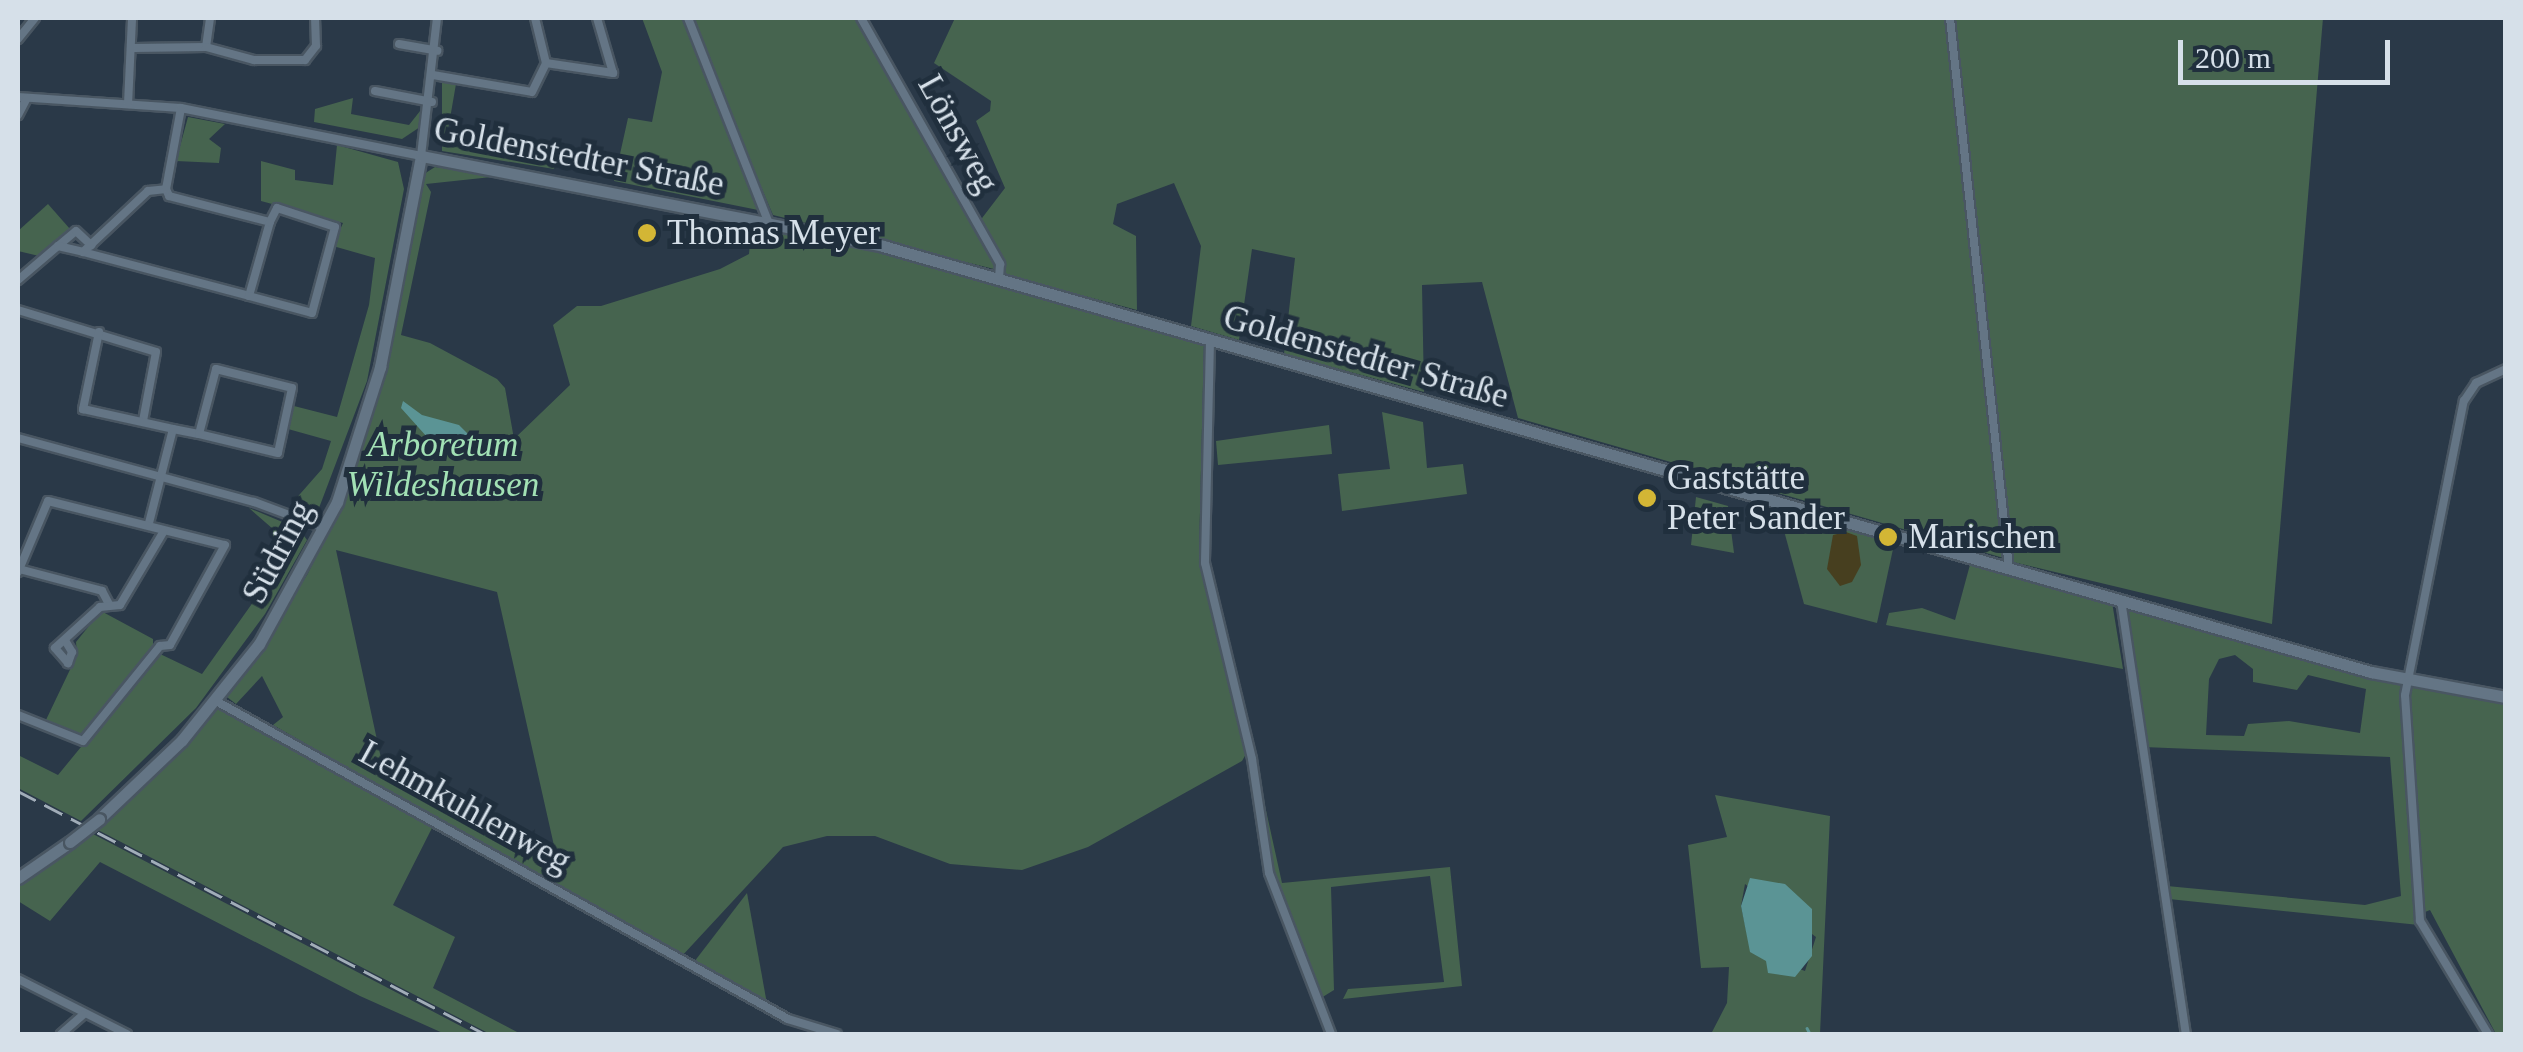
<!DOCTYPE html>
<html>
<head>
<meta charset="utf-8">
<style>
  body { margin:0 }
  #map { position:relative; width:2523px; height:1052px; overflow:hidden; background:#2a3948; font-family:"Times New Roman",serif }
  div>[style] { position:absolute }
  .green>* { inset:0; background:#46644f }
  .sand>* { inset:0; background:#473f1f }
  .water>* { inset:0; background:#5b9495 }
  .stream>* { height:2.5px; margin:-1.25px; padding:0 1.25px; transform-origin:1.25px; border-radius:1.25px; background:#5b9495 }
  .roads { filter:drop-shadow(2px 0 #495662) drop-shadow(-2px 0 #495662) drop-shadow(0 2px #495662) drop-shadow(0 -2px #495662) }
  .street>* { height:8px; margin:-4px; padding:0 4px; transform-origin:4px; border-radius:4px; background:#647585 }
  .secondary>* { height:11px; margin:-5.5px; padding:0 5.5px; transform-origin:5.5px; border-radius:5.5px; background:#647585 }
  .rail>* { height:2.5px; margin-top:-1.25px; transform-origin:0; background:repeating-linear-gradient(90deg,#a1adb8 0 20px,transparent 0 30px) }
  .bridges { filter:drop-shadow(2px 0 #495662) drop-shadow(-2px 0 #495662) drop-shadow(0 2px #495662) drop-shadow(0 -2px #495662) }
  .secondary-bridge>* { height:11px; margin:-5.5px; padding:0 5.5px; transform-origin:5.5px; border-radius:5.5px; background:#647585 }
  .dots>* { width:28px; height:28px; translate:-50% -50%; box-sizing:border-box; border:5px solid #202f3d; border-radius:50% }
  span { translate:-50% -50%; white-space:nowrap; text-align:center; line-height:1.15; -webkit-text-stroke:10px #202f3d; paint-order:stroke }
  .street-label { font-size:35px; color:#d6e0e9 }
  .poi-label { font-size:35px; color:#d6e0e9 }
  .left { translate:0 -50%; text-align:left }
  .park-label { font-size:35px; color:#a2e1b5; font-style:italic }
  .frame { position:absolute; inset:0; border:20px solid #d6e0e9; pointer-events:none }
  .scale { position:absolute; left:2178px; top:40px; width:212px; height:45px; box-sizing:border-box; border:5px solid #d6e0e9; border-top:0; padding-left:12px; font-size:30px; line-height:35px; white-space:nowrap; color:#d6e0e9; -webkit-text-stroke:8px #202f3d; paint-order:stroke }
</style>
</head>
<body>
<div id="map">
  <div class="green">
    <div style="clip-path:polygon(642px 18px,685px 18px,763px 211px,614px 181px,628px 118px,652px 122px,662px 72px)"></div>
    <div style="clip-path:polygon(689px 18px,857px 18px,996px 260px,994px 269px,773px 215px)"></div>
    <div style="clip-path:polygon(955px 18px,1947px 18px,2007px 559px,1518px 418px,1482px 282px,1422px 285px,1424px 392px,1284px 354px,1295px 258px,1252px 249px,1239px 340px,1191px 326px,1201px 246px,1174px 183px,1117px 204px,1113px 224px,1136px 236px,1137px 310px,1006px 275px,979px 222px,1005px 188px,976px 121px,990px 111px,991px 101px,934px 63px)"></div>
    <div style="clip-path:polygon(1953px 18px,2323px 18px,2272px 624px,2013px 562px)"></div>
    <div style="clip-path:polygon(442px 81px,456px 84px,448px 130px,501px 144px,501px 151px,557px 152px,554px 169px,442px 151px)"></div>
    <div style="clip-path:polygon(353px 98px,351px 114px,409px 125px,424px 106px,420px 127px,402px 139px,314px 122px,315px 109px)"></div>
    <div style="clip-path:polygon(188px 117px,225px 124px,209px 139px,221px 148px,219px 163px,176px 161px)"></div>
    <div style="clip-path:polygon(337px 145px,398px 162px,404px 189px,367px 381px,319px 508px,293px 502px,322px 469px,331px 441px,288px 429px,294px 406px,337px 417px,369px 305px,375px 258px,333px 246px,343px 223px,261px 201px,261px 161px,295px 170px,295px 180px,333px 185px)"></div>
    <div style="clip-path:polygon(evenodd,435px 167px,501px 176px,426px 184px,431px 192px,401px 335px,430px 343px,497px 379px,505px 388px,514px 439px,570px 385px,553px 325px,577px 306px,601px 306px,720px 269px,749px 254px,752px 221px,881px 248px,1204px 344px,1199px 554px,1246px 754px,1242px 761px,1088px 847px,1022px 870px,950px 864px,875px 836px,827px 836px,783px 847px,681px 957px,273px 725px,283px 717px,262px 676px,236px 704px,227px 697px,307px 575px,341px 507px,383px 373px,424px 174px,435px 167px,336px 550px,497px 592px,557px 859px,382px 763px,336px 550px)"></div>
    <div style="clip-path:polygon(48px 204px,70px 229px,39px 256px,18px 251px,18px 231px)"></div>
    <div style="clip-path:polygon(1382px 412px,1423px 422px,1427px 468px,1463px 464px,1467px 494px,1342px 511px,1338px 474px,1390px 469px)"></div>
    <div style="clip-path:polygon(1329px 425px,1332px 454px,1218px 465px,1216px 441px)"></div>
    <div style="clip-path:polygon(1696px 497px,1728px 506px,1734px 553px,1691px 545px)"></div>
    <div style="clip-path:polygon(1777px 505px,1895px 540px,1877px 623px,1804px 604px)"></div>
    <div style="clip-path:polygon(249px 508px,299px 529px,307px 540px,265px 614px,196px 708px,81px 821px,18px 788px,18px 755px,58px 775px,158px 653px,202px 674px,256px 598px,272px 562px,273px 529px)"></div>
    <div style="clip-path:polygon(1971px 561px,2112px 602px,2123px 669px,1886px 625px,1889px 613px,1922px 608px,1955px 620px)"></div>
    <div style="clip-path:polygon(evenodd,2125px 606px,2402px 684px,2419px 925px,2169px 899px,2167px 886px,2365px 905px,2401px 896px,2390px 757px,2143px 747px,2125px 606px,2235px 655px,2253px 669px,2253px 682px,2297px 690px,2308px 675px,2366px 689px,2360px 733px,2289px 721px,2248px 724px,2244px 736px,2206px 735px,2209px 679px,2219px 659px,2235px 655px)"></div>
    <div style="clip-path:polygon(101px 611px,153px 639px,153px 649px,80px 739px,45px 722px,77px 655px,76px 642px)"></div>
    <div style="clip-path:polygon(2410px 685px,2505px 701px,2505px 1034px,2496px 1034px,2430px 910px,2420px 914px)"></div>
    <div style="clip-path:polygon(215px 707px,433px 826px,393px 905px,455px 937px,433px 988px,521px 1034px,490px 1034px,98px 830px)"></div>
    <div style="clip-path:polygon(1256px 765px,1282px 883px,1450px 867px,1462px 986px,1343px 999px,1348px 989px,1444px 982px,1430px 876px,1331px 887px,1334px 990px,1321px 998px,1269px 862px)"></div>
    <div style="clip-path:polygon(evenodd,1715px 795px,1830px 816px,1820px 1034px,1711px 1034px,1727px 1003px,1729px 967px,1701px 968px,1688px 845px,1727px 837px,1715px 795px,1745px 884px,1816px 937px,1805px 971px,1751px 952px,1741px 906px,1745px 884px)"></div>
    <div style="clip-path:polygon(93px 834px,476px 1034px,445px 1034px,360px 996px,100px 862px,50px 921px,18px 901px,18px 883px)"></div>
    <div style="clip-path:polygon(747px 893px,767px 1004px,694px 962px)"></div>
  </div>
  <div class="sand">
    <div style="clip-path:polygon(1846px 532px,1857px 536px,1861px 565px,1852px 582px,1840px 586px,1827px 569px,1833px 535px)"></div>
  </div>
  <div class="water">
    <div style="clip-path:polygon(403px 401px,422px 415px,459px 425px,470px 436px,471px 447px,452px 452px,436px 447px,401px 408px)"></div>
    <div style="clip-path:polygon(1750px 878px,1785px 884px,1812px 909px,1812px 956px,1795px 977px,1768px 973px,1766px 961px,1750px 952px,1741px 906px)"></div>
  </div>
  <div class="stream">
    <div style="left:1807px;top:1028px;width:7px;rotate:63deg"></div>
  </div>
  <div class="roads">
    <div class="street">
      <div style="left:535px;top:18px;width:46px;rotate:76.3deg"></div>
      <div style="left:688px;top:18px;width:218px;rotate:68.5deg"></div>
      <div style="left:861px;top:18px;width:283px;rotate:60.5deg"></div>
      <div style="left:1000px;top:264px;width:16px;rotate:94deg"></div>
      <div style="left:1950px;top:18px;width:553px;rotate:83.88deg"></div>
      <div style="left:18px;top:39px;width:27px;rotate:-51deg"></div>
      <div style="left:399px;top:44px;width:39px;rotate:10deg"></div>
      <div style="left:206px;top:47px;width:29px;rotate:-82deg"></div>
      <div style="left:134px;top:48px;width:72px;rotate:-0.8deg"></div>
      <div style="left:206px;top:47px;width:50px;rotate:15.2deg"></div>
      <div style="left:254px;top:60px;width:51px"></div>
      <div style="left:305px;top:60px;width:18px;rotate:-52deg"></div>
      <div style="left:316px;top:46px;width:28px;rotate:-92deg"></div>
      <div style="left:433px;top:75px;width:100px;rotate:9.7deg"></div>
      <div style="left:532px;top:92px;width:32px;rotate:-64deg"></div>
      <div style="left:546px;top:63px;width:68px;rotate:8.5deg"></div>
      <div style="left:613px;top:73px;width:57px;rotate:-106.2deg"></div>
      <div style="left:375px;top:91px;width:58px;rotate:10.9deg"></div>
      <div style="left:18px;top:97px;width:163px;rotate:3.9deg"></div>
      <div style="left:181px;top:108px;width:245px;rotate:11.3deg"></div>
      <div style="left:421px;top:156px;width:139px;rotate:-83.4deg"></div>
      <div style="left:128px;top:104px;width:86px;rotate:-87.3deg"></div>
      <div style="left:18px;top:115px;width:19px;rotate:-62deg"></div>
      <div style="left:58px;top:246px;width:23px;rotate:-40deg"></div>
      <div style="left:76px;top:231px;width:21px;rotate:43deg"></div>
      <div style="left:83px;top:252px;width:172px;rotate:14.8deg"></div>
      <div style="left:249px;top:296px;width:77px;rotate:-74.2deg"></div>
      <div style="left:270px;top:222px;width:104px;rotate:-165.6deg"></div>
      <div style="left:169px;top:196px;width:8px;rotate:-113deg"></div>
      <div style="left:18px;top:280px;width:52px;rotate:-40.4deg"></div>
      <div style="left:58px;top:246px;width:26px;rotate:13deg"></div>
      <div style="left:83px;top:252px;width:89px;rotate:-43.2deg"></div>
      <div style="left:148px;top:191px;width:18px;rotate:-6deg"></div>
      <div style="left:166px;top:189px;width:82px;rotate:-79.5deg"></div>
      <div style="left:249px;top:296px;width:65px;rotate:15.1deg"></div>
      <div style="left:312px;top:313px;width:89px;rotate:-75deg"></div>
      <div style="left:335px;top:227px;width:61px;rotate:-161.9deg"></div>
      <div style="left:277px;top:208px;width:16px;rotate:117deg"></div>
      <div style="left:18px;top:310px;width:144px;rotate:16.9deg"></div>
      <div style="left:156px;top:352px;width:70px;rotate:100.7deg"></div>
      <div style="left:99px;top:332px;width:79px;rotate:101.7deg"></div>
      <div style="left:83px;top:409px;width:92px;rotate:12.5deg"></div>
      <div style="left:1210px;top:341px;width:222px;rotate:91.3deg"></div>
      <div style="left:1205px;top:563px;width:202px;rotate:76.5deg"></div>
      <div style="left:1252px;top:759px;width:115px;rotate:81.5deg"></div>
      <div style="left:1269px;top:873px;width:173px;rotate:68.9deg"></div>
      <div style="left:18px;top:438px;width:245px;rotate:15.2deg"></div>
      <div style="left:254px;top:502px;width:75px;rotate:20.4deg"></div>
      <div style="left:149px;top:523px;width:97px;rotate:-75.7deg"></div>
      <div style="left:173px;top:429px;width:26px;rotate:11deg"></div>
      <div style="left:199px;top:434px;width:67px;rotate:-75.3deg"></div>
      <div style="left:216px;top:369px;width:78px;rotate:14deg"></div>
      <div style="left:292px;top:388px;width:66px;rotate:102.2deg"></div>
      <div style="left:278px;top:453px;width:81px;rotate:-166.5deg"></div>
      <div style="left:19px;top:569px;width:86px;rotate:14.8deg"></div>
      <div style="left:102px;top:591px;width:15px;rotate:62deg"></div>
      <div style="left:18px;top:572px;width:77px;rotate:-67.1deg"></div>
      <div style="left:48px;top:501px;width:182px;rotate:14deg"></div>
      <div style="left:225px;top:545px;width:114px;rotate:118.8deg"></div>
      <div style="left:170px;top:645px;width:10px;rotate:174deg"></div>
      <div style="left:160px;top:646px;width:122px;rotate:129deg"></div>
      <div style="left:83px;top:741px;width:70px;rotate:-158.2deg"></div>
      <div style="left:2121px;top:600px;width:439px;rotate:81.5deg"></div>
      <div style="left:66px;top:642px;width:12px;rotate:59deg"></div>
      <div style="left:72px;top:652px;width:12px;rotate:110deg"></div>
      <div style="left:68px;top:663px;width:20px;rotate:-131deg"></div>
      <div style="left:55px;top:648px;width:61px;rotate:-42.3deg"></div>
      <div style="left:100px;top:607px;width:20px;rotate:-6deg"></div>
      <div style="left:120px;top:605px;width:86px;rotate:-59.3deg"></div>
      <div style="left:216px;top:701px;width:654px;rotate:29.07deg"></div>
      <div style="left:788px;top:1019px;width:51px;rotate:17deg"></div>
      <div style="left:18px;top:979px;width:122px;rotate:26.8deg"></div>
      <div style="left:61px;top:1034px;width:30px;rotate:-41deg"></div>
      <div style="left:2488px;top:1034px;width:132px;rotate:-121deg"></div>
      <div style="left:2420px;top:921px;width:226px;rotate:-93.8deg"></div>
      <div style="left:2405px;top:695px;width:300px;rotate:-78.7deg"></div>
      <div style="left:2464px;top:401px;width:22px;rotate:-56deg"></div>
      <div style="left:2476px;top:383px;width:33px;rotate:-25deg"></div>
    </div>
    <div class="secondary">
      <div style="left:99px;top:819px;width:115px;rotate:-43.6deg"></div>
      <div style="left:182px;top:740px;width:123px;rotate:-51.3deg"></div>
      <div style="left:259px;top:644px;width:162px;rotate:-61.2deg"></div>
      <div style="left:337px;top:502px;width:142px;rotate:-72.3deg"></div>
      <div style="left:380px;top:367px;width:215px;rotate:-79deg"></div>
      <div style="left:421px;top:156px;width:471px;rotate:11deg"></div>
      <div style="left:883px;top:246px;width:1548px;rotate:15.98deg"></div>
      <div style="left:2371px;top:672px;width:137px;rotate:10.5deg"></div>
      <div style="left:18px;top:878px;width:63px;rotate:-34.7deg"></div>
    </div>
  </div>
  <div class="rail">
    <div style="left:18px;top:791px;width:526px;rotate:27.49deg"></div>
  </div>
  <div class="bridges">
    <div class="secondary-bridge">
      <div style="left:70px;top:842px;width:37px;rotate:-38deg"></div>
    </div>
  </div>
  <div class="dots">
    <div style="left:647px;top:233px;background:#d3b635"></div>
    <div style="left:1647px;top:498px;background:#d3b635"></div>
    <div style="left:1888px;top:537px;background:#d3b635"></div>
  </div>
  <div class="street-label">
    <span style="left:958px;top:134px;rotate:61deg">Lönsweg</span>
    <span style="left:579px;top:157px;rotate:11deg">Goldenstedter Straße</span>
    <span style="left:1366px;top:357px;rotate:16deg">Goldenstedter Straße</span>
    <span style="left:278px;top:552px;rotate:-62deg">Südring</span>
    <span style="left:465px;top:807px;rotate:29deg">Lehmkuhlenweg</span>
  </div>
  <div class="poi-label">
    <span class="left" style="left:667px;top:233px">Thomas Meyer</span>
    <span class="left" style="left:1667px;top:498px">Gaststätte<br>Peter Sander</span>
    <span class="left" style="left:1908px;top:537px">Marischen</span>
  </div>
  <div class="park-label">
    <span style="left:443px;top:465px">Arboretum<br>Wildeshausen</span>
  </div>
  <div class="frame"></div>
  <div class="scale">200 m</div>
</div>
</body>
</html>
